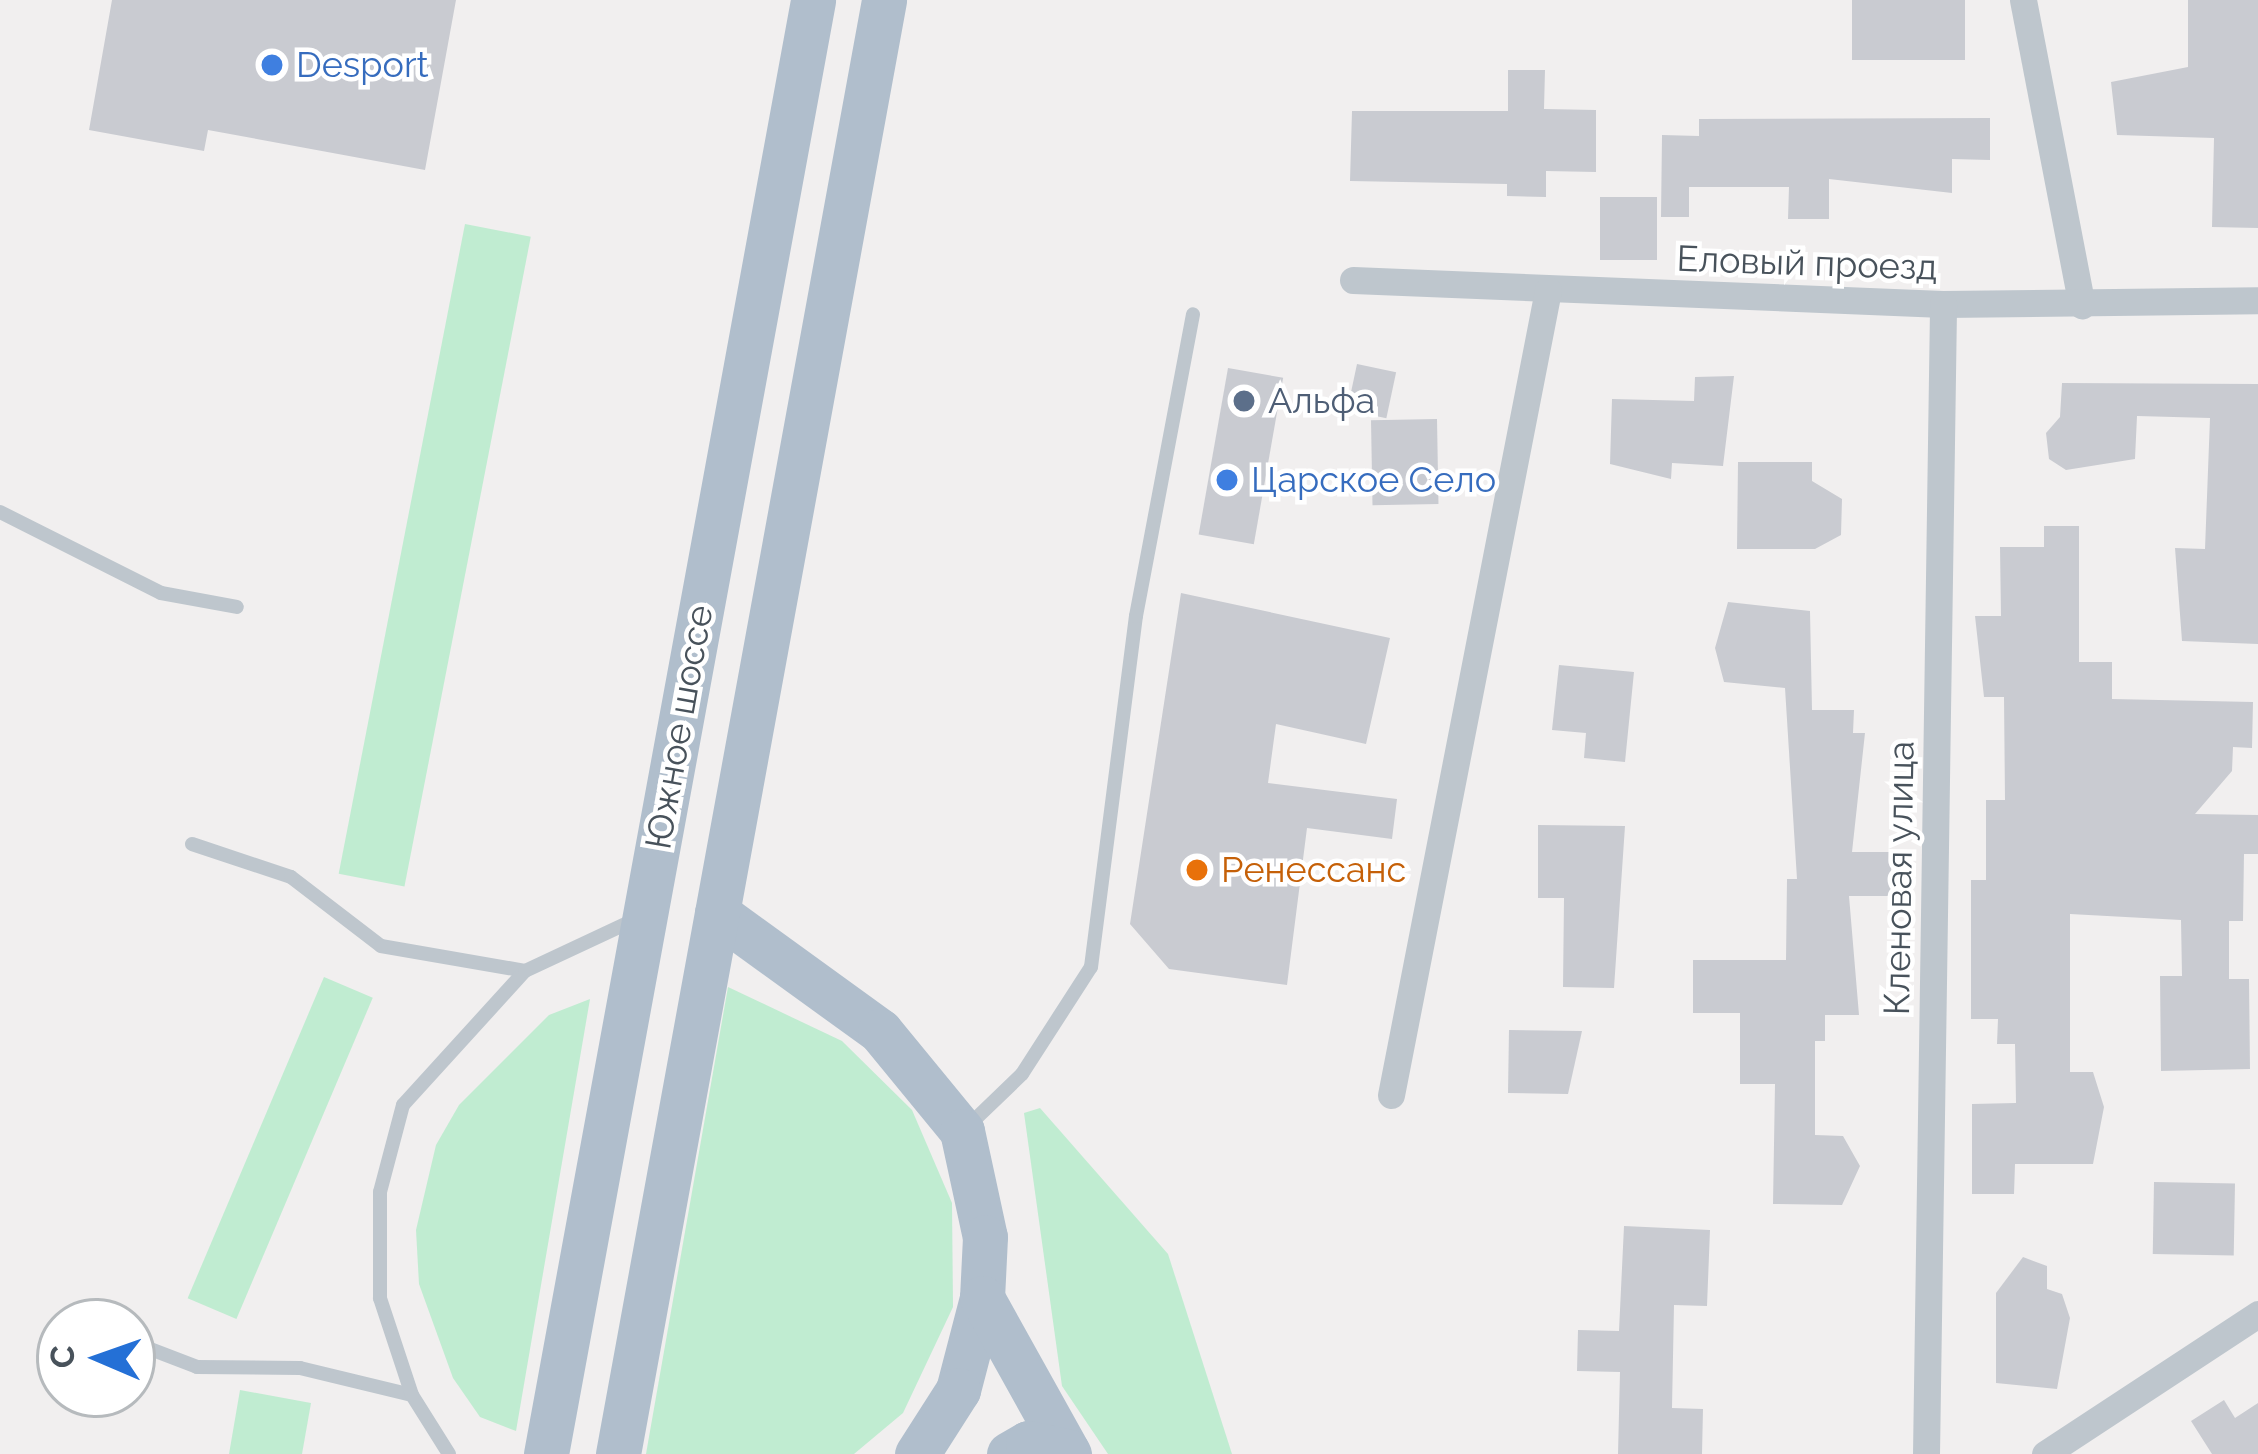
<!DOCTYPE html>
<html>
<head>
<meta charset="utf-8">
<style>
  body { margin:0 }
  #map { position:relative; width:2258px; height:1454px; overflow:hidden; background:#f1efef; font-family:Raleway,sans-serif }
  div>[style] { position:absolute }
  .green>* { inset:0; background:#c0ecd1; transform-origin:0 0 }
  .building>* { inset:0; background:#c9cbd1; transform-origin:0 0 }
  .lane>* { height:14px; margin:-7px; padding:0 7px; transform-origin:7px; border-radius:7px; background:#bec6cd }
  .street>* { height:27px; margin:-13.5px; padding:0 13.5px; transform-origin:13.5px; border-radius:13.5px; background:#bec6cd }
  .primary>* { height:45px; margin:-22.5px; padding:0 22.5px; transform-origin:22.5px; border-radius:22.5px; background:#b0becc }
  .dots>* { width:33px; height:33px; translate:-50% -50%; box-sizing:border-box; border:6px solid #fff; border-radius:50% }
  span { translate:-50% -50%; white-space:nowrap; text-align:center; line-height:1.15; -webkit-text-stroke:9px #fff; paint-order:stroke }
  .shop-label { font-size:36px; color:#366cbe }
  .left { translate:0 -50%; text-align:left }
  .street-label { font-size:36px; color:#48525b }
  .service-label { font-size:36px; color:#4e5e75 }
  .food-label { font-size:36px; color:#c56008 }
  .north { position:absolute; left:36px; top:1298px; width:120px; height:120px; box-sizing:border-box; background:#fff; border:3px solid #b6babd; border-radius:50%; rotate:272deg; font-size:33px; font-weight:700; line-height:48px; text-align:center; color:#48525b }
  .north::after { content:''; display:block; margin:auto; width:42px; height:54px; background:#2470d6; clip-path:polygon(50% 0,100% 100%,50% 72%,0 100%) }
</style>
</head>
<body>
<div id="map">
  <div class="green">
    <div style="left:465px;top:224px;width:67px;height:662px;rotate:11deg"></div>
    <div style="left:324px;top:977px;width:53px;height:349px;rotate:23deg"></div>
    <div style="clip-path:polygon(728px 987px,842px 1041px,912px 1110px,952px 1203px,953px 1307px,903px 1413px,854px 1454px,646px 1454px)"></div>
    <div style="clip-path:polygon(590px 999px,516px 1431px,480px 1417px,453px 1378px,419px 1284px,416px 1230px,436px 1145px,459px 1105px,549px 1015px)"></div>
    <div style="clip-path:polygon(1040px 1108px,1168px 1254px,1232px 1454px,1108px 1454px,1062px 1386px,1024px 1113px)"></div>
    <div style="clip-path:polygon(240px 1390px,311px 1403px,302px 1454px,229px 1454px)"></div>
  </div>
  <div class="building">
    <div style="clip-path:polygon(112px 0,456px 0,425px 170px,208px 130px,204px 151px,89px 130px)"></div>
    <div style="left:1852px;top:0;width:113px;height:60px"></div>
    <div style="clip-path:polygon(2188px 0,2258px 0,2258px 228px,2212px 227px,2214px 138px,2117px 135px,2111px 82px,2188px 67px)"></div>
    <div style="clip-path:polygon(1508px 70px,1545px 70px,1544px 109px,1596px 110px,1596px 172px,1546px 171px,1546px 197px,1507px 196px,1507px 184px,1350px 181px,1352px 111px,1508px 111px)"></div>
    <div style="clip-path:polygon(1990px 118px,1990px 160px,1952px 159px,1952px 193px,1829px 179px,1829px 219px,1788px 219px,1789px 187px,1689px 187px,1689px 217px,1661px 217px,1662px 135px,1699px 136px,1699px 119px)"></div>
    <div style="left:1600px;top:197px;width:57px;height:63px"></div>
    <div style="left:1357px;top:364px;width:40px;height:47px;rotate:12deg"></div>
    <div style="left:1228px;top:368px;width:56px;height:169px;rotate:10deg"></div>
    <div style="clip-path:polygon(1734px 376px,1723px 466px,1672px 463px,1671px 479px,1610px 464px,1612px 399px,1694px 401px,1695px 377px)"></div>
    <div style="clip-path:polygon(2062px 383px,2258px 384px,2258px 644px,2182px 641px,2175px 548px,2205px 549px,2210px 418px,2137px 416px,2135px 459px,2066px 470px,2049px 459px,2046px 433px,2060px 417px)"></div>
    <div style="left:1437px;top:419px;width:85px;height:66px;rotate:89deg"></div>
    <div style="clip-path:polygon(1738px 462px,1812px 462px,1812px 481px,1842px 499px,1841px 535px,1815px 549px,1737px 549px)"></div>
    <div style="clip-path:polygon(2044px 526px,2079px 526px,2079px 662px,2112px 662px,2112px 699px,2253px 702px,2252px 748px,2233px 747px,2232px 771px,2195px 814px,2258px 815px,2258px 854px,2244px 854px,2243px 921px,2229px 921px,2229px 979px,2249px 979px,2250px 1069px,2161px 1071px,2160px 976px,2182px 976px,2181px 920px,2070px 914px,2070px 1072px,2093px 1072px,2104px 1107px,2093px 1164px,2015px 1164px,2014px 1194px,1972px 1194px,1972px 1104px,2016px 1103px,2015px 1044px,1997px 1044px,1998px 1019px,1971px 1019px,1971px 880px,1986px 880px,1986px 800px,2005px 800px,2004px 697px,1984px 697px,1975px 616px,2001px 616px,2000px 547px,2044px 547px)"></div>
    <div style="clip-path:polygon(1181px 593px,1390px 638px,1366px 744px,1276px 724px,1268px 783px,1397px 799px,1392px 839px,1307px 828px,1287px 985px,1169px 969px,1130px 924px)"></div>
    <div style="clip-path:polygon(1728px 602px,1810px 611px,1812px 710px,1854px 710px,1853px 733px,1865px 733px,1852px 852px,1891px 852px,1891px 896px,1849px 896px,1859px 1015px,1825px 1015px,1825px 1041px,1815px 1041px,1815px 1135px,1843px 1136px,1860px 1166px,1842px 1205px,1773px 1204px,1775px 1084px,1740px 1084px,1740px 1013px,1693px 1013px,1693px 960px,1786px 960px,1787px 879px,1797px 879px,1785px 688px,1724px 682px,1715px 648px)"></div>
    <div style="clip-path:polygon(1559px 665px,1634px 672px,1625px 762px,1584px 758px,1586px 733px,1552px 730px)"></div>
    <div style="clip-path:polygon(1538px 825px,1625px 826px,1614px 988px,1563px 987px,1564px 898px,1538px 898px)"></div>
    <div style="clip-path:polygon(1509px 1030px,1582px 1031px,1568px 1094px,1508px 1093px)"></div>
    <div style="left:2154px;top:1182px;width:81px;height:72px;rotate:1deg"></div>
    <div style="clip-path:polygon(1624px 1226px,1710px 1230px,1707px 1306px,1674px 1305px,1672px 1408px,1703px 1409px,1702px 1454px,1618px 1454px,1620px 1372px,1577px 1371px,1578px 1330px,1619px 1331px)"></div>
    <div style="clip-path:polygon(2023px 1257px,2047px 1266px,2047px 1289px,2062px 1294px,2070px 1318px,2057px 1389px,1996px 1383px,1996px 1293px)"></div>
    <div style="clip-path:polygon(2224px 1400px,2235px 1418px,2258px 1403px,2258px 1454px,2212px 1454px,2191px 1421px)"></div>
  </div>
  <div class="lane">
    <div style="left:0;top:512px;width:180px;rotate:26.7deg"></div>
    <div style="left:161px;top:593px;width:77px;rotate:10.4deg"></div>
    <div style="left:192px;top:844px;width:104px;rotate:18.4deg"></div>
    <div style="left:291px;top:877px;width:113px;rotate:37.5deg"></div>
    <div style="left:381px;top:946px;width:146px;rotate:9.8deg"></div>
    <div style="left:967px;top:1127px;width:76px;rotate:-43.9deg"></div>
    <div style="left:1022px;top:1074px;width:127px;rotate:-57.2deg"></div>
    <div style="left:1091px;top:967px;width:354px;rotate:-82.7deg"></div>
    <div style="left:1136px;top:616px;width:307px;rotate:-79.3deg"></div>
    <div style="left:132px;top:1342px;width:70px;rotate:21deg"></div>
    <div style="left:197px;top:1367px;width:103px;rotate:0.6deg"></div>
    <div style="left:300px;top:1368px;width:115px;rotate:13.6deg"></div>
    <div style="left:449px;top:1454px;width:70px;rotate:-122.1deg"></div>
    <div style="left:412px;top:1395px;width:102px;rotate:-108.3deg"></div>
    <div style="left:380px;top:1298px;width:106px;rotate:-90deg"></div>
    <div style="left:380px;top:1192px;width:90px;rotate:-75.2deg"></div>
    <div style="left:403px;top:1105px;width:181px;rotate:-47.7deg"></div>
    <div style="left:525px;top:971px;width:123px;rotate:-25.1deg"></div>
  </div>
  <div class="street">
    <div style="left:2023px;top:0;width:311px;rotate:79.1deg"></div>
    <div style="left:1353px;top:280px;width:590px;rotate:2.33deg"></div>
    <div style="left:1943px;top:304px;width:315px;rotate:-0.7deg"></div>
    <div style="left:1391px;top:1095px;width:820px;rotate:-78.96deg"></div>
    <div style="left:1926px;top:1454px;width:1150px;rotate:-89.15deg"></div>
    <div style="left:2045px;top:1454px;width:255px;rotate:-33.3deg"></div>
  </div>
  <div class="primary">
    <div style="left:717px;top:913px;width:201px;rotate:35.9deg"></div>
    <div style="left:880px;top:1031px;width:129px;rotate:50.6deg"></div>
    <div style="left:962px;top:1131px;width:108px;rotate:77.8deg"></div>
    <div style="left:985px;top:1237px;width:61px;rotate:92.8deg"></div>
    <div style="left:982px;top:1298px;width:95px;rotate:104.6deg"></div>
    <div style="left:958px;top:1390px;width:76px;rotate:122.6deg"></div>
    <div style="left:982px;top:1298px;width:179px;rotate:60.9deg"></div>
    <div style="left:546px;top:1454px;width:1478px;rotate:-79.59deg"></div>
    <div style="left:618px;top:1454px;width:1478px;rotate:-79.63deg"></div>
    <div style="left:1009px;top:1454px;width:22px;rotate:-30deg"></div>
    <div style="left:1028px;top:1443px;width:40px;rotate:12deg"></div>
  </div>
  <div class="dots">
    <div style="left:272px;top:65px;background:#3f7fe0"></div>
    <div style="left:1244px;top:401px;background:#5c6f8a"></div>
    <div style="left:1227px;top:480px;background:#3f7fe0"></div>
    <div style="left:1197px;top:870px;background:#e8710a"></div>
  </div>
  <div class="shop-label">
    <span class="left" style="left:296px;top:65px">Desport</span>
    <span class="left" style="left:1251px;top:480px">Царское Село</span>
  </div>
  <div class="street-label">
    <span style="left:1807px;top:263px;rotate:2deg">Еловый проезд</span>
    <span style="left:679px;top:727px;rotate:-80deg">Южное шоссе</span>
    <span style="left:1899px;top:878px;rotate:-89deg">Кленовая улица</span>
  </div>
  <div class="service-label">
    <span class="left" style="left:1268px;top:401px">Альфа</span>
  </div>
  <div class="food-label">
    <span class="left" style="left:1221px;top:870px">Ренессанс</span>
  </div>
  <div class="north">С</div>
</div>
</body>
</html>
